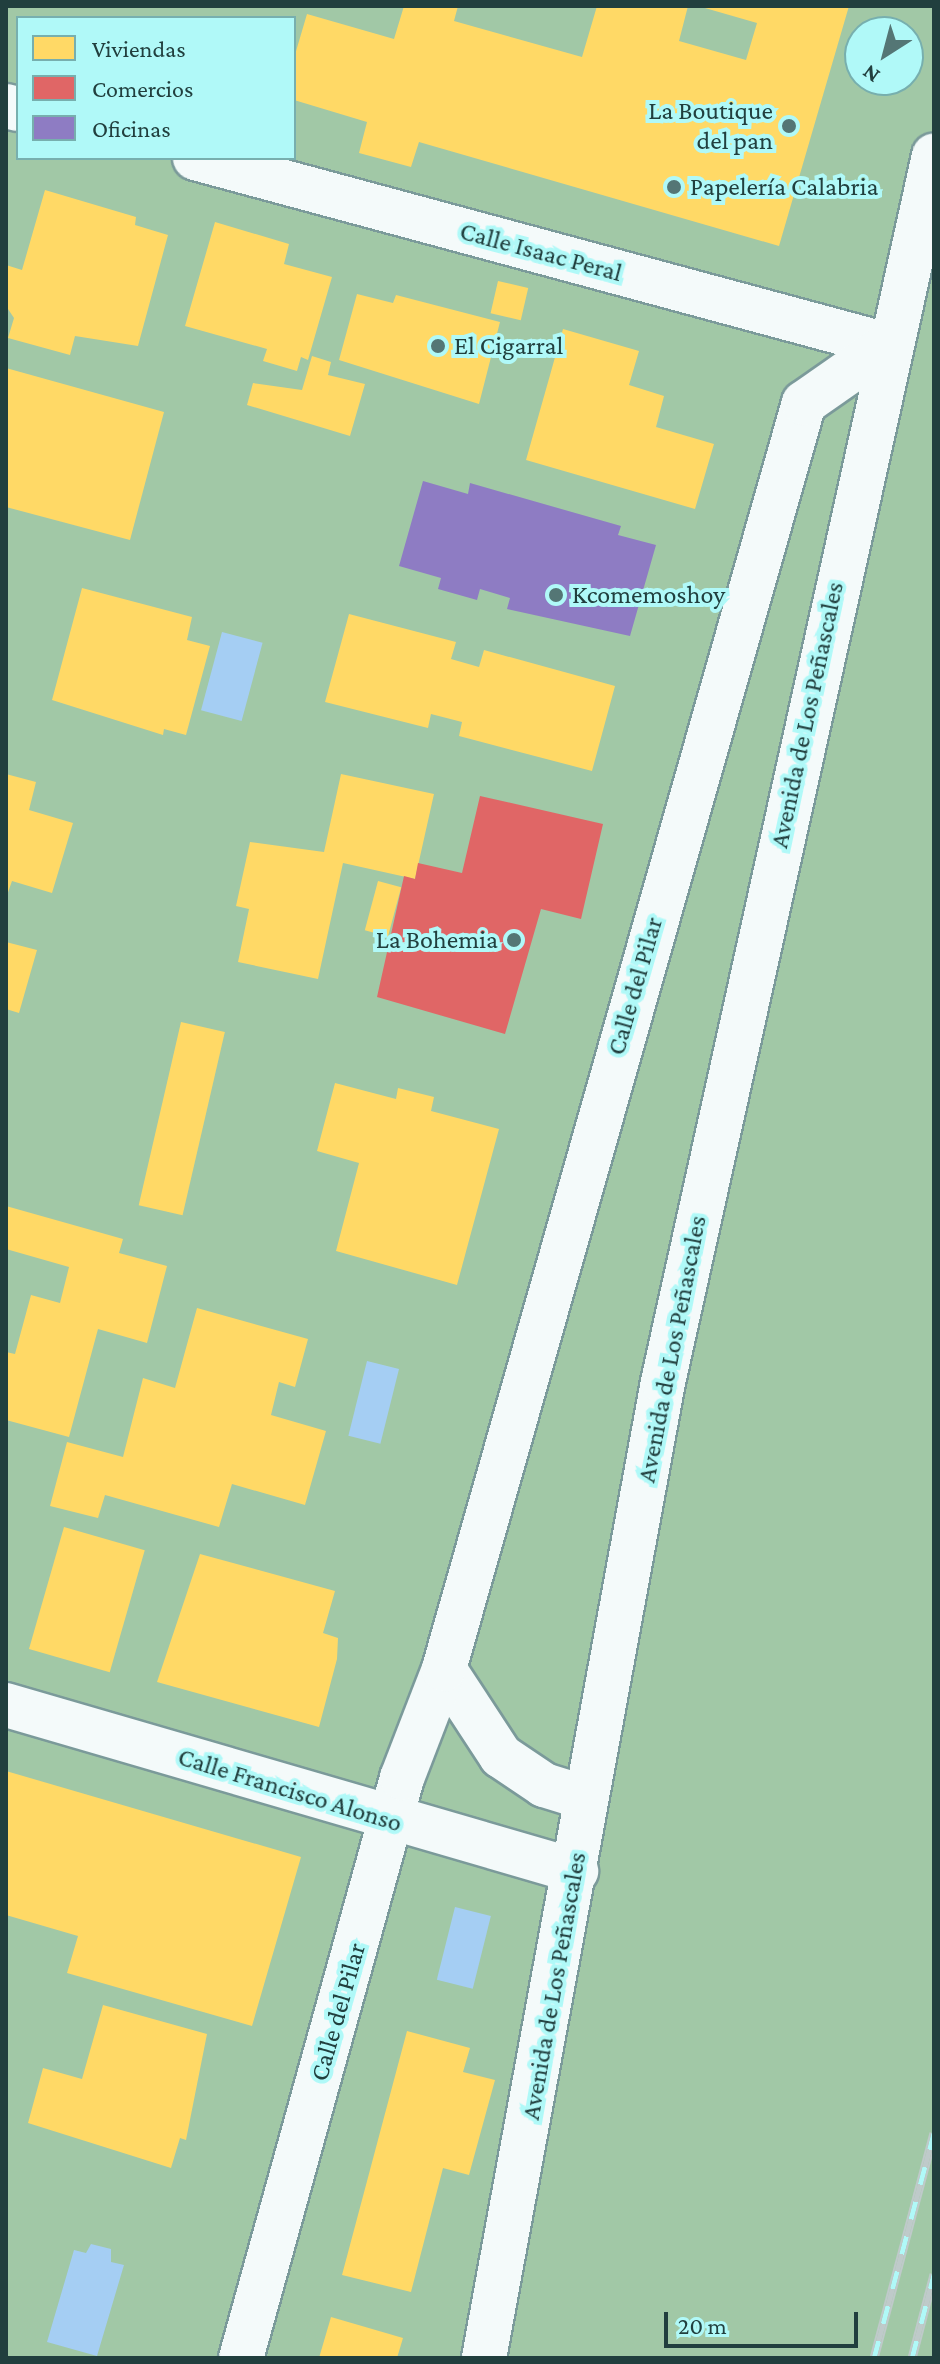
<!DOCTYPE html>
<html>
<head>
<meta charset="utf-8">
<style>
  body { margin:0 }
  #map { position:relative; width:940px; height:2364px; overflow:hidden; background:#b4dbdb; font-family:"Crimson Pro",serif }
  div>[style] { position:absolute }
  .green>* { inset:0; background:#a1c8a6 }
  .water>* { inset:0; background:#a5cef3; transform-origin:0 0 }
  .homes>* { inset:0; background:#ffd966; transform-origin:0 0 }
  .shops>* { inset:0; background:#e06666 }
  .offices>* { inset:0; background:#8e7cc3 }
  .roads { filter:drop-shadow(2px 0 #7b9a9a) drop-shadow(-2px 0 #7b9a9a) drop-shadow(0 2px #7b9a9a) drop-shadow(0 -2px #7b9a9a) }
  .minor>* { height:44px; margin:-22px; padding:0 22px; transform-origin:22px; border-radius:22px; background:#f4fafa }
  .rail>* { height:9px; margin-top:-4.5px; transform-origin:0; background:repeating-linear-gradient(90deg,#b0f9f8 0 18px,#bfcaca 0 36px); box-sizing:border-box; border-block:2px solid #bfcaca }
  .dots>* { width:22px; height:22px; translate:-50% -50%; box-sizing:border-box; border:4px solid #b0f9f8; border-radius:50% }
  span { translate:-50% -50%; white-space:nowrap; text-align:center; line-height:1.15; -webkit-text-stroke:8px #b0f9f8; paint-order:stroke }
  .poi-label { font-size:26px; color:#213f3e }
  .right { translate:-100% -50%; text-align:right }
  .left { translate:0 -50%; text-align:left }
  .street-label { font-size:26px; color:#213f3e }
  .frame { position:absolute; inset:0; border:8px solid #213f3e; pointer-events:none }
  .legend { position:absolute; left:16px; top:16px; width:280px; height:144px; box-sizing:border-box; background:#b0f9f8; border:2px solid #77afae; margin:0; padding:10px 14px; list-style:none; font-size:24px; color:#213f3e }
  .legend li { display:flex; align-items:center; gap:16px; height:40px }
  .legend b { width:40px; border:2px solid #77afae }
  .north { position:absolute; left:844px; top:16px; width:80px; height:80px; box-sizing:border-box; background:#b0f9f8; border:2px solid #77afae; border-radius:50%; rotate:216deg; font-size:22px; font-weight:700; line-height:32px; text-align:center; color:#213f3e }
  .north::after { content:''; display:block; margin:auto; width:28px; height:36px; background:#547675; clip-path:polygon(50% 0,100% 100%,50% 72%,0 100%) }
  .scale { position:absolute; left:664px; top:2312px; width:194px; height:36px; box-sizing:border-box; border:4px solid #213f3e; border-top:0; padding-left:10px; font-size:24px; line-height:28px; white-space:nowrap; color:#213f3e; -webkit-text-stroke:6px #b0f9f8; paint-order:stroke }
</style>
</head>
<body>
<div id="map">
  <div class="green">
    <div style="clip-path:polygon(evenodd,6px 6px,934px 6px,934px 2358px,6px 2358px,6px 6px,18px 18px,294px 18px,294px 158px,18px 158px,18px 18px,6px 6px,860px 32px,908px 32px,908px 80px,860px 80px,860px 32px)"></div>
  </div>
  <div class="water">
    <div style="left:222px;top:632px;width:42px;height:81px;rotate:15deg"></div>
    <div style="left:367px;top:1361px;width:33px;height:77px;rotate:14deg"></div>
    <div style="left:455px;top:1907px;width:37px;height:75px;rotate:14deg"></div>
    <div style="clip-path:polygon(91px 2244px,111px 2249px,111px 2262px,124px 2265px,97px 2356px,47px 2342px,74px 2250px,86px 2253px)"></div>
  </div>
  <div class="homes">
    <div style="clip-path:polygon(404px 6px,458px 6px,454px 21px,582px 57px,597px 6px,688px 6px,679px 41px,746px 60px,757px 23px,698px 6px,849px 6px,779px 246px,419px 142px,411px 167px,359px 153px,367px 122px,294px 100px,294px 58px,307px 14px,394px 39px)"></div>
    <div style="clip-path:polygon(45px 190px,136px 217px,135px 225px,168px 235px,138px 346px,75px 336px,70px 355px,8px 338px,14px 318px,6px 306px,6px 265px,22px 270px)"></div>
    <div style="clip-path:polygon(215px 222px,289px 244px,284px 264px,332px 277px,308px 360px,301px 357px,297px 371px,263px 361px,267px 349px,185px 326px)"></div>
    <div style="left:498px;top:281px;width:31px;height:33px;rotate:13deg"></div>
    <div style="clip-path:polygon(357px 294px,393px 303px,396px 295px,500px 322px,479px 404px,339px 360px)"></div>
    <div style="clip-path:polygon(563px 329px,639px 351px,629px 385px,664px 396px,656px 427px,714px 444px,695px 509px,526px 460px)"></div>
    <div style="clip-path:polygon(312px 356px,331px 362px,328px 375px,365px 384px,350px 436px,247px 405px,253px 383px,302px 390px)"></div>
    <div style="clip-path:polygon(6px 368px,164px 412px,130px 540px,6px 507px)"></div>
    <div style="clip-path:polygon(82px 588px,192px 617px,187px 640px,210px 646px,186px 735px,164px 729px,163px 735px,52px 700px)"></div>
    <div style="clip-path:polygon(349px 614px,456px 642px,451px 659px,479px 667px,484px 650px,615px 686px,592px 771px,459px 736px,462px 722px,431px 714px,428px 728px,325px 702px)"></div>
    <div style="clip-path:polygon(6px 774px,36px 782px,29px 810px,73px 823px,52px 893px,12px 881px,6px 898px)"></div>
    <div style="clip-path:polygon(341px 774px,434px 794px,415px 879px,343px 863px,318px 979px,238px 962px,249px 909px,236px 906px,250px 842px,324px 852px)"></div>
    <div style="left:378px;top:881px;width:24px;height:51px;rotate:15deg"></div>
    <div style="clip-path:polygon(6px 942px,37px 950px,19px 1013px,6px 1009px)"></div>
    <div style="left:181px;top:1022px;width:45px;height:188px;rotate:13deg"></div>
    <div style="clip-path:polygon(335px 1083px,396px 1099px,398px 1088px,434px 1097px,431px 1111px,499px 1129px,457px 1285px,336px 1251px,359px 1163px,317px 1151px)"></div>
    <div style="clip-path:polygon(6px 1206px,123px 1239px,119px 1253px,167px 1266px,147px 1343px,98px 1329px,69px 1437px,6px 1420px,6px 1352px,15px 1354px,31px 1295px,60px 1303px,69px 1267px,6px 1249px)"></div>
    <div style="clip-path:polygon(197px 1308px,308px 1339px,295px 1387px,279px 1382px,271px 1415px,326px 1431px,305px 1505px,232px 1484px,219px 1527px,105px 1495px,98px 1518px,50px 1506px,67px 1442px,123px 1457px,143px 1378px,175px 1388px)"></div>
    <div style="left:64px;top:1527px;width:84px;height:127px;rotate:16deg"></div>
    <div style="clip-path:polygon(200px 1554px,335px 1591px,323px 1633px,338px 1638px,337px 1659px,319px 1727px,157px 1682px)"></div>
    <div style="clip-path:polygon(6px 1771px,301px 1857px,252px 2026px,67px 1973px,78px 1936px,6px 1915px)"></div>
    <div style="clip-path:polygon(103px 2005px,207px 2034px,186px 2140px,180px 2138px,171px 2168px,28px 2123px,43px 2068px,82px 2079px)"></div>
    <div style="clip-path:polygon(407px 2031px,470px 2048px,463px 2072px,495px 2080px,469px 2175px,443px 2168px,411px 2292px,342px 2275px)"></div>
    <div style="clip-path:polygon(331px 2317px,403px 2338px,397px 2358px,319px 2358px)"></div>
  </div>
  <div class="shops">
    <div style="clip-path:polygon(480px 796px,603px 824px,581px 919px,541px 909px,505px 1034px,377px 997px,404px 876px,415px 879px,418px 863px,462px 873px)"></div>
  </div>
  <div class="offices">
    <div style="clip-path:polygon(423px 481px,468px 494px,470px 483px,621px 526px,618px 535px,656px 545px,630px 636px,507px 609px,510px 598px,480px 589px,477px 600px,438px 589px,441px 578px,399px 566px)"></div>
  </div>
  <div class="roads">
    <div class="minor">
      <div style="left:6px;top:106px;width:12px;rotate:14deg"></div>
      <div style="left:195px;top:158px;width:717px;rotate:15.12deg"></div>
      <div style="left:444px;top:1669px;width:104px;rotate:56.8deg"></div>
      <div style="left:501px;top:1756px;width:52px;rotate:34deg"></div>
      <div style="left:544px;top:1785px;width:44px;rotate:17.2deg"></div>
      <div style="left:6px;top:1705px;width:594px;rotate:16.24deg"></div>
      <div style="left:241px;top:2358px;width:602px;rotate:-74.49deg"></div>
      <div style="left:402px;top:1778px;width:117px;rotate:-68.9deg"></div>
      <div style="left:444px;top:1669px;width:1316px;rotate:-74.13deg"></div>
      <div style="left:804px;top:403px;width:101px;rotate:-34.9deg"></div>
      <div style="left:484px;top:2358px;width:992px;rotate:-79.61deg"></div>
      <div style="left:663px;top:1382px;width:1256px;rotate:-77.54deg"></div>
    </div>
  </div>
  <div class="rail">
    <div style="left:874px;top:2358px;width:233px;rotate:-75.1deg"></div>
    <div style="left:912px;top:2358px;width:87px;rotate:-75.3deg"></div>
  </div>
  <div class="dots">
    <div style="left:789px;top:126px;background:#547675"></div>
    <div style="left:674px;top:187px;background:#547675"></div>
    <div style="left:438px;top:346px;background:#547675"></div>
    <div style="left:556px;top:595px;background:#547675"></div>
    <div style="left:514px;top:940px;background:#547675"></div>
  </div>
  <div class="poi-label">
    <span class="right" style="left:773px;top:126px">La Boutique<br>del pan</span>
    <span class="left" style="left:690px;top:187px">Papelería Calabria</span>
    <span class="left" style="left:454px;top:346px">El Cigarral</span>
    <span class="left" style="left:572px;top:595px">Kcomemoshoy</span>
    <span class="right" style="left:498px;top:940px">La Bohemia</span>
  </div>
  <div class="street-label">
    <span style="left:541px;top:252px;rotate:15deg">Calle Isaac Peral</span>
    <span style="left:807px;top:715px;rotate:-78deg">Avenida de Los Peñascales</span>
    <span style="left:635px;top:986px;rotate:-74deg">Calle del Pilar</span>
    <span style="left:672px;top:1349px;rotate:-79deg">Avenida de Los Peñascales</span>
    <span style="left:290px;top:1790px;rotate:17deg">Calle Francisco Alonso</span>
    <span style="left:554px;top:1986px;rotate:-80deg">Avenida de Los Peñascales</span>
    <span style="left:338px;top:2012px;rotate:-74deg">Calle del Pilar</span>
  </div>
  <div class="frame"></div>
  <ul class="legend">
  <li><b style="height:22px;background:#ffd966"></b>Viviendas</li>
  <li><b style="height:22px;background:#e06666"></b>Comercios</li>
  <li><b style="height:22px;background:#8e7cc3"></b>Oficinas</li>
  </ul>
  <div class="north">N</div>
  <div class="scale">20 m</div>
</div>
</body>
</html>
